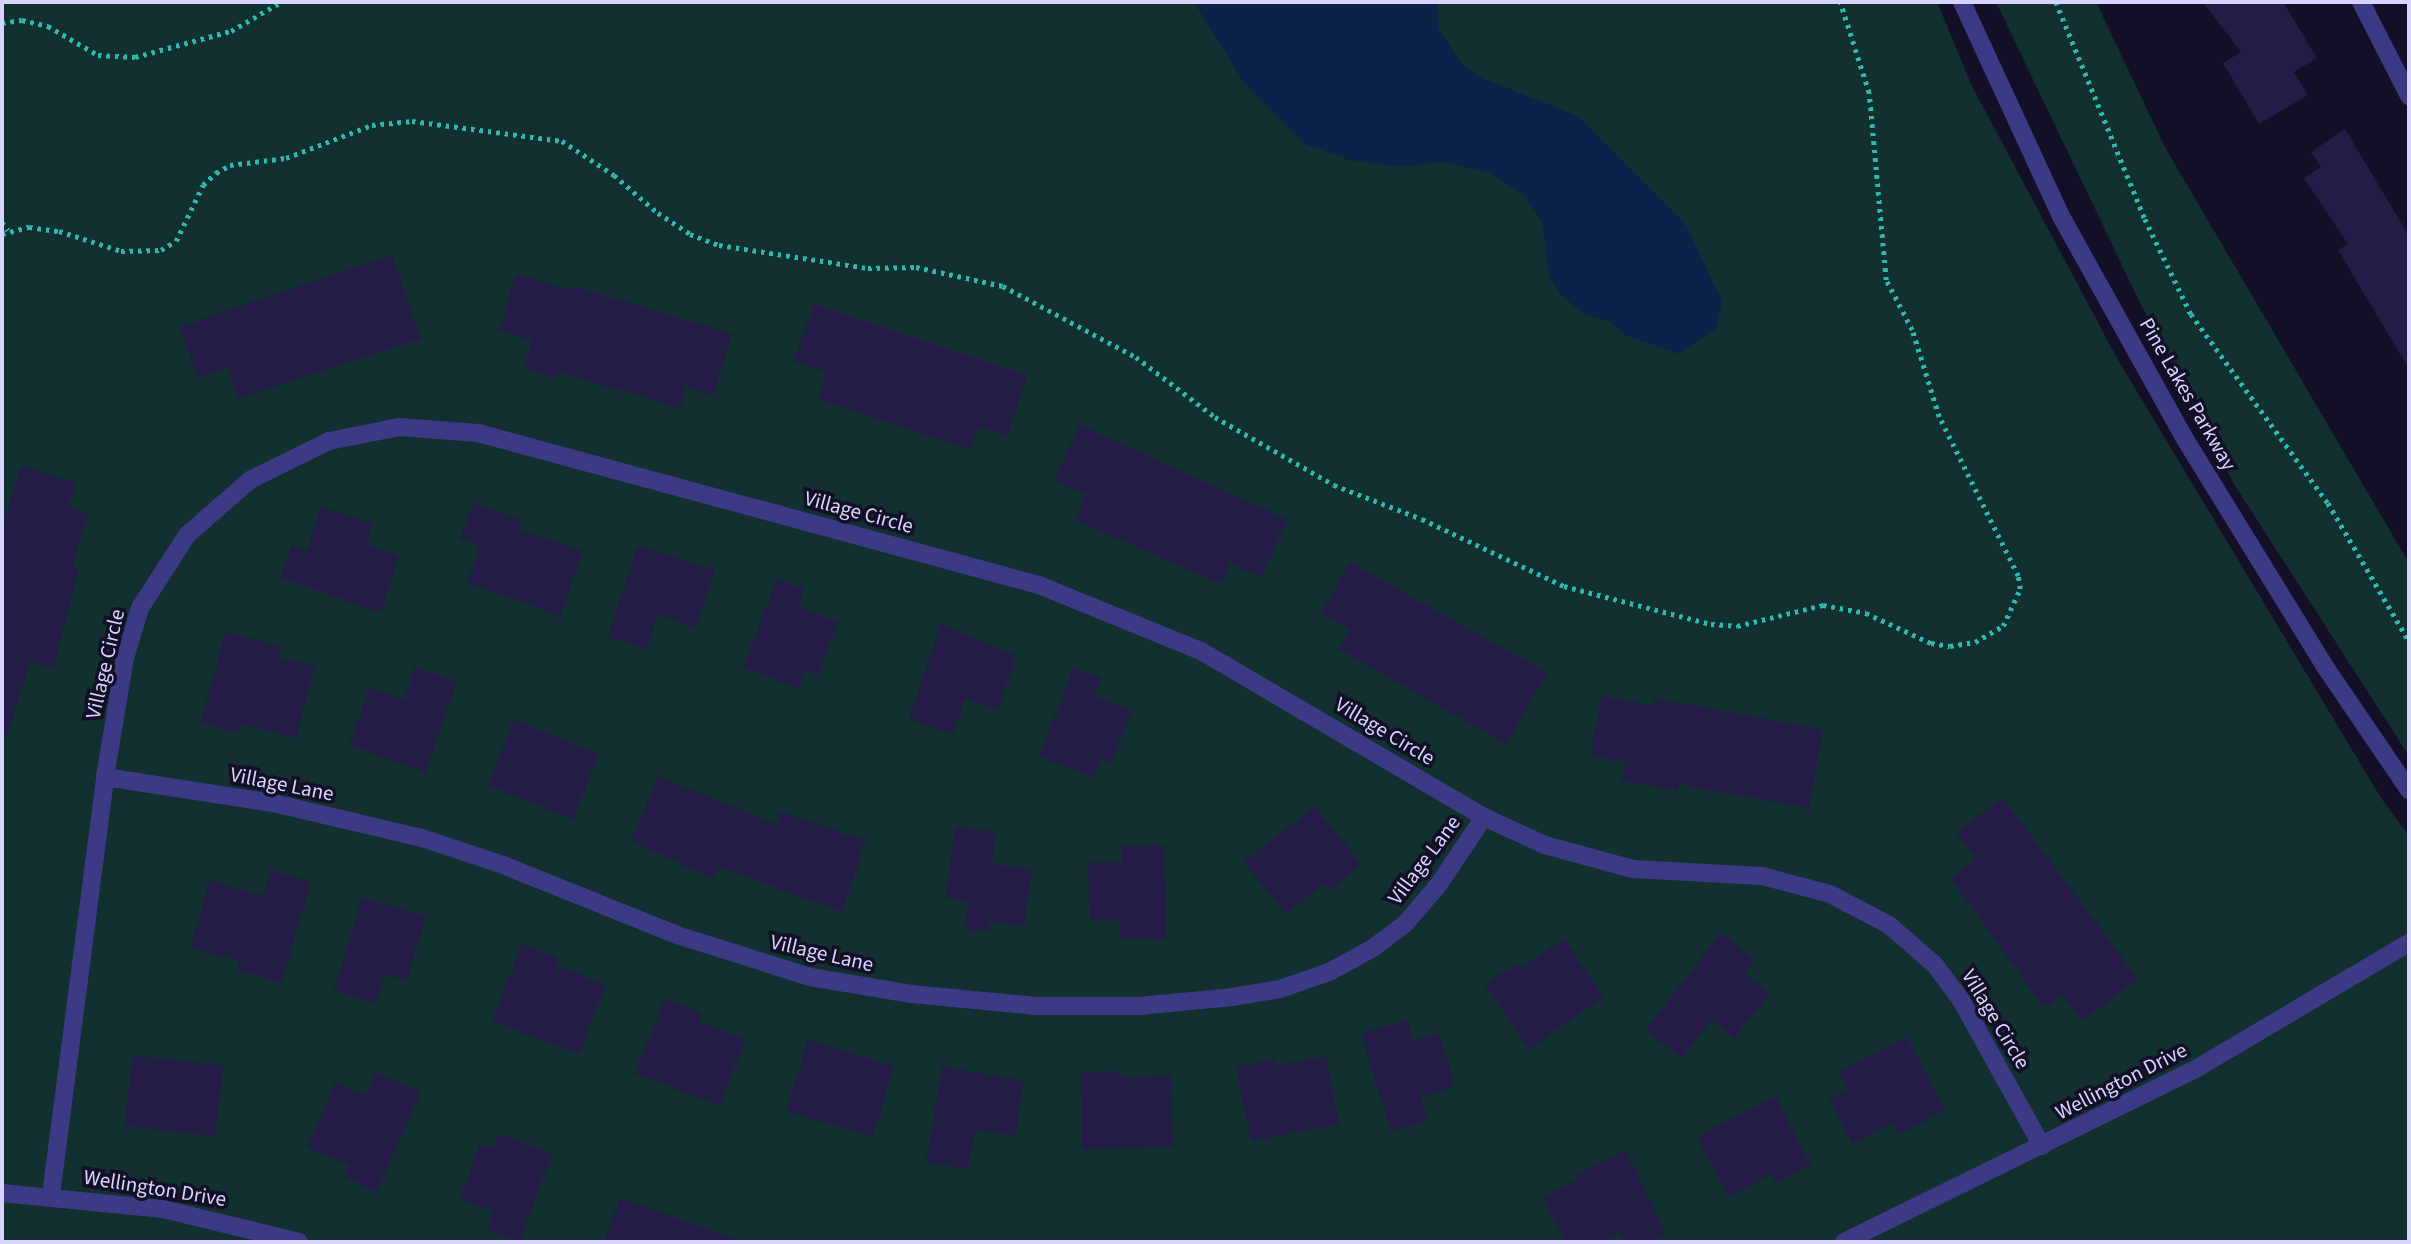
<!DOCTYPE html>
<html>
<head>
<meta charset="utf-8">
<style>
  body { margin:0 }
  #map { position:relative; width:2411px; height:1244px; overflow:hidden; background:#130f26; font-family:"Source Sans 3",sans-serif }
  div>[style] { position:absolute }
  .green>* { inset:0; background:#12302f }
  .water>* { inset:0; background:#0c2248 }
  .building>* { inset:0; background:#241b47; transform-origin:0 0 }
  .path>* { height:4.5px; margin-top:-2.25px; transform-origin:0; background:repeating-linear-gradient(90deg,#2fb8b0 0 3.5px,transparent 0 8.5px) }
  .minor>* { height:18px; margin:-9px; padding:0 9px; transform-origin:9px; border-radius:9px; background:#3d3a85 }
  .tertiary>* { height:18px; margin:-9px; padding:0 9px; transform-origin:9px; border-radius:9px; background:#3d3a85 }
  span { translate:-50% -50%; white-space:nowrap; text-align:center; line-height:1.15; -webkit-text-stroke:7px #130f26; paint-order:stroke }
  .street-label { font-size:21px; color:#d9d4ff }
  .frame { position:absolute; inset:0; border:4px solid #d9d4ff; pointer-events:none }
</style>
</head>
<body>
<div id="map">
  <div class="green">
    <div style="clip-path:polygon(2px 2px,1937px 2px,1972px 86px,2118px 360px,2381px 798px,2409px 836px,2409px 1242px,2px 1242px)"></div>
    <div style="clip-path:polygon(1996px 2px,2096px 2px,2166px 149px,2409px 563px,2409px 756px,2234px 484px,2141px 305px)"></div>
  </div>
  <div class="water">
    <div style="clip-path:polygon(1194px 2px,1438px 2px,1439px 29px,1463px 65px,1487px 80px,1578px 116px,1686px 225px,1722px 301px,1716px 329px,1679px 354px,1626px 335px,1606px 320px,1585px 315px,1562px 296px,1549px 276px,1542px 221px,1524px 195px,1491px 173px,1445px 162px,1400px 167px,1350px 160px,1305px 144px,1244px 83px)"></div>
  </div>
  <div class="building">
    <div style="clip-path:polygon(2203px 2px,2283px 2px,2317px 58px,2294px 72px,2308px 95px,2259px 124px,2223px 63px,2241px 52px)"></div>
    <div style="clip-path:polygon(2345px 129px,2409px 236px,2409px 369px,2338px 250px,2348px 244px,2304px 178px,2321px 167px,2311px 152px)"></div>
    <div style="clip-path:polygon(392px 255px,421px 339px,238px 398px,228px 368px,198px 378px,180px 327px)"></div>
    <div style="clip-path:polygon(516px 274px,572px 291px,574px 286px,732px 334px,714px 395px,686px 387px,680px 408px,558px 372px,556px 378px,524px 368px,532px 340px,499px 330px)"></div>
    <div style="clip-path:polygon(814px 304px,1028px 375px,1007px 436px,979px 426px,971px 450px,818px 399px,827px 372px,794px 361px)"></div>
    <div style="clip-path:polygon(1080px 425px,1288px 520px,1261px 577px,1231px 563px,1221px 584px,1075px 520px,1086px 495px,1054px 480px)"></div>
    <div style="clip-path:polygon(21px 466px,76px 483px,68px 507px,88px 513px,72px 567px,79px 569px,53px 669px,30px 662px,7px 736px,2px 735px,2px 527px)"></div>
    <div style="clip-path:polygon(473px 503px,522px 520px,518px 529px,583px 551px,560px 616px,467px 583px,480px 546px,460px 539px)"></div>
    <div style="clip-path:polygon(321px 507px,372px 524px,366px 544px,399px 556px,380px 612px,280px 578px,292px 545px,307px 550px)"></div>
    <div style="clip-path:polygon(637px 546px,715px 570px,696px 628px,657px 615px,647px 649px,608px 637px)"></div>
    <div style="clip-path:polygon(1350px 562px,1547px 673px,1506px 744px,1339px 649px,1350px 630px,1321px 613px)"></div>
    <div style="clip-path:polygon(777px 579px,804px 589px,798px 607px,838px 622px,818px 675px,805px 670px,798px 688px,743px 667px)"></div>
    <div style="clip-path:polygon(941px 624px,1016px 656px,998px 710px,965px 699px,953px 734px,909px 719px)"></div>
    <div style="clip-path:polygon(225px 632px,281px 646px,278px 657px,315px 667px,296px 738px,240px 724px,238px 733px,201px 723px)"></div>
    <div style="clip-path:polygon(415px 667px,457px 681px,426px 772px,349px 745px,369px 688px,404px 700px)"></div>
    <div style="clip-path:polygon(1074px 667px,1101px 678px,1094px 696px,1132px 711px,1111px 764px,1101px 759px,1094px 778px,1039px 756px)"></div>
    <div style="clip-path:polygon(1602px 696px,1654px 706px,1655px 698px,1823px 730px,1809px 808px,1679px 784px,1678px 791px,1622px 781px,1626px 762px,1590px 756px)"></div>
    <div style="left:514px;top:720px;width:92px;height:70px;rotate:22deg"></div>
    <div style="clip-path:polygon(658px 776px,776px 824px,780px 812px,866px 841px,842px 912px,719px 867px,714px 879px,631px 841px)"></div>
    <div style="clip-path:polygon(2003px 798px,2138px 979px,2082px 1021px,2062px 994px,2044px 1008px,1951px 878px,1976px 859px,1956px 833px)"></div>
    <div style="clip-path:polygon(1315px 806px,1361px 865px,1328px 891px,1323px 884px,1286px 914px,1244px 862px)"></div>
    <div style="clip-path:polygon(955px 827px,996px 832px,992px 864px,1032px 869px,1024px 926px,990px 922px,989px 932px,964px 929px,969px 902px,946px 897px)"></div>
    <div style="clip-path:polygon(1164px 845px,1166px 939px,1119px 939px,1119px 919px,1090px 919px,1088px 863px,1122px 862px,1122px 846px)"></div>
    <div style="clip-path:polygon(271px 870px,311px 882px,281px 983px,237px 970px,239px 961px,190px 947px,210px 880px,263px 896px)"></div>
    <div style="clip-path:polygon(362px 898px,426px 916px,407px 980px,385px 974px,376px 1004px,334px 991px)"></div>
    <div style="clip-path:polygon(1721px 933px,1755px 960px,1744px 974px,1770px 993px,1735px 1038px,1711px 1020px,1682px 1058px,1646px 1030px)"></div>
    <div style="clip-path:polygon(1564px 939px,1604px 997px,1529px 1049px,1485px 985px,1518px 963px,1521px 968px)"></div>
    <div style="clip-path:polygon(522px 944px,558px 958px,556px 965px,606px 985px,579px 1054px,492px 1021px)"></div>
    <div style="clip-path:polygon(665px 999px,702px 1013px,698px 1021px,746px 1040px,719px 1106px,635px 1073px)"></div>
    <div style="clip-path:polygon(1407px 1020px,1413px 1041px,1439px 1033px,1455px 1086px,1421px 1097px,1428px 1121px,1391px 1132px,1361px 1034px)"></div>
    <div style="clip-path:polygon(1907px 1037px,1945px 1110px,1898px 1135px,1892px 1123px,1852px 1144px,1829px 1099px,1848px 1090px,1839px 1072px)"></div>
    <div style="left:808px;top:1040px;width:90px;height:74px;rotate:17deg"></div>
    <div style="left:133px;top:1055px;width:91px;height:71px;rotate:7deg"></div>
    <div style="clip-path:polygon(1326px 1056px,1339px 1124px,1251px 1141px,1236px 1067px,1275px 1059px,1276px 1066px)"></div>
    <div style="clip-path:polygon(942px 1067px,1024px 1080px,1015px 1136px,975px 1130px,968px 1169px,926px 1163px)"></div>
    <div style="clip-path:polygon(1121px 1071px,1121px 1077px,1171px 1076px,1173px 1147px,1082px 1149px,1081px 1072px)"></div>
    <div style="clip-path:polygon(376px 1072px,421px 1092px,377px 1192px,344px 1177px,349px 1165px,307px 1147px,336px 1082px,366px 1095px)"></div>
    <div style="clip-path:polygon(1775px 1096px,1811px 1165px,1776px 1183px,1772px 1174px,1729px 1197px,1697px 1137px)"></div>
    <div style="clip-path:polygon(498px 1134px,552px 1153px,520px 1242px,487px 1231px,494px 1211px,460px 1199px,480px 1144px,493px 1149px)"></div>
    <div style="clip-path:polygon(1626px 1150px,1666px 1234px,1650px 1242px,1625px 1242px,1620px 1233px,1602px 1242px,1565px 1242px,1543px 1197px,1578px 1180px,1575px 1175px)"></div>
    <div style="clip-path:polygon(620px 1198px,736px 1239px,735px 1242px,604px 1242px)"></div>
  </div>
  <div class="path">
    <div style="left:2056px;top:2px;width:235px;rotate:67.7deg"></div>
    <div style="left:2145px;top:219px;width:106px;rotate:64.2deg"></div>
    <div style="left:2191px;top:314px;width:233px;rotate:54.1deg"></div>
    <div style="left:2328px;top:503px;width:160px;rotate:59.6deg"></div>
    <div style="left:2px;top:23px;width:20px;rotate:-9deg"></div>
    <div style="left:22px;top:20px;width:27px;rotate:13deg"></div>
    <div style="left:48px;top:26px;width:58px;rotate:30.1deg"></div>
    <div style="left:98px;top:55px;width:37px;rotate:3deg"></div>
    <div style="left:135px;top:57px;width:99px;rotate:-15.2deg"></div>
    <div style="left:231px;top:31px;width:58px;rotate:-30.1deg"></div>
    <div style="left:2px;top:222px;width:10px;rotate:53deg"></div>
    <div style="left:2px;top:234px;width:28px;rotate:-15deg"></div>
    <div style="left:29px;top:227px;width:30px;rotate:8deg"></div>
    <div style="left:59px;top:231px;width:65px;rotate:17.9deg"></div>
    <div style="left:121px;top:251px;width:40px;rotate:-1.4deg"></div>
    <div style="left:161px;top:250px;width:17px;rotate:-31deg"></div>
    <div style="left:176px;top:241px;width:62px;rotate:-64.3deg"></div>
    <div style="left:203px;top:185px;width:18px;rotate:-43deg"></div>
    <div style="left:216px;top:173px;width:16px;rotate:-30deg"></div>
    <div style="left:230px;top:165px;width:56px;rotate:-7.1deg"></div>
    <div style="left:286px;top:158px;width:92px;rotate:-21deg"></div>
    <div style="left:372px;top:125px;width:40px;rotate:-5.7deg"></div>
    <div style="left:412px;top:121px;width:151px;rotate:7.6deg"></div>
    <div style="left:562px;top:141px;width:62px;rotate:33.2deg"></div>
    <div style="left:614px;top:175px;width:58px;rotate:40.8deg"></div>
    <div style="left:658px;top:213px;width:38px;rotate:33deg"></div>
    <div style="left:690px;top:234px;width:31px;rotate:21deg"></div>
    <div style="left:719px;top:245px;width:151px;rotate:8.8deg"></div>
    <div style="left:868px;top:268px;width:48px;rotate:-1.2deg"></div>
    <div style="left:916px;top:267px;width:89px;rotate:12.3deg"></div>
    <div style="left:1003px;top:286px;width:151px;rotate:28.1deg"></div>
    <div style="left:1136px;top:357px;width:99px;rotate:37.2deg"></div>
    <div style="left:1215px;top:417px;width:137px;rotate:29.7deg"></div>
    <div style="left:1334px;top:485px;width:94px;rotate:21.1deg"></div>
    <div style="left:1422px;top:519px;width:157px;rotate:25.3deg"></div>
    <div style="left:1564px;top:586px;width:152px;rotate:14.5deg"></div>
    <div style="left:1711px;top:624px;width:26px;rotate:4deg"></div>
    <div style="left:1737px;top:626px;width:89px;rotate:-13.7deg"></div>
    <div style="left:1823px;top:605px;width:44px;rotate:10.5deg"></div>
    <div style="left:1866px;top:613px;width:72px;rotate:24.8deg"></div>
    <div style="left:1931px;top:643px;width:19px;rotate:9deg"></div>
    <div style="left:1950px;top:646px;width:25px;rotate:-9deg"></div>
    <div style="left:1975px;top:642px;width:32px;rotate:-30deg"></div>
    <div style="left:2003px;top:626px;width:41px;rotate:-65.3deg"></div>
    <div style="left:2020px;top:589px;width:13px;rotate:-99deg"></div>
    <div style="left:2018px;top:576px;width:178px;rotate:-116.4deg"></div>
    <div style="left:1939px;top:417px;width:91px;rotate:-107.2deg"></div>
    <div style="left:1912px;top:330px;width:56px;rotate:-117.5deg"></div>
    <div style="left:1886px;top:280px;width:188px;rotate:-95.2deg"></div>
    <div style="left:1869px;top:93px;width:96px;rotate:-107.7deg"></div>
  </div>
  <div class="minor">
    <div style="left:2361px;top:2px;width:106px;rotate:62.9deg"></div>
    <div style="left:105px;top:777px;width:170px;rotate:8.8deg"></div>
    <div style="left:273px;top:803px;width:153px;rotate:13.2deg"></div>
    <div style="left:422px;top:838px;width:85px;rotate:18.4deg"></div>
    <div style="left:503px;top:865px;width:188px;rotate:21.9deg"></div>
    <div style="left:677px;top:935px;width:139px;rotate:17.5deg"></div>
    <div style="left:810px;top:977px;width:103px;rotate:9.5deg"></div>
    <div style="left:912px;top:994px;width:125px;rotate:5.5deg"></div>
    <div style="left:1036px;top:1006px;width:103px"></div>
    <div style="left:1139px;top:1006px;width:93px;rotate:-5.5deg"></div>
    <div style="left:1232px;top:997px;width:49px;rotate:-9.5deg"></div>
    <div style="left:1280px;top:989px;width:52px;rotate:-19.1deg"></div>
    <div style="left:1329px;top:972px;width:50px;rotate:-28.6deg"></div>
    <div style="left:1373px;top:948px;width:40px;rotate:-37deg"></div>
    <div style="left:1405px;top:924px;width:52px;rotate:-49.6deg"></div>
    <div style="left:1439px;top:884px;width:81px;rotate:-56.1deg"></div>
    <div style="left:2px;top:1193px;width:162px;rotate:5.7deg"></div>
    <div style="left:163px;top:1209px;width:140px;rotate:13.6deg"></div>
    <div style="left:51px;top:1195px;width:421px;rotate:-82.6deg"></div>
    <div style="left:105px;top:777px;width:121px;rotate:-80.5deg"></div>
    <div style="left:125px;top:658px;width:52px;rotate:-73.3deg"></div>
    <div style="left:140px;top:608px;width:87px;rotate:-57.2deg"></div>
    <div style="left:187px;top:535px;width:84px;rotate:-41.1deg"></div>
    <div style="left:250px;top:480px;width:88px;rotate:-26.3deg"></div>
    <div style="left:329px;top:441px;width:71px;rotate:-11.3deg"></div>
    <div style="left:399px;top:427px;width:79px;rotate:4.3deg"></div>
    <div style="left:478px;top:433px;width:581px;rotate:15.16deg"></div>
    <div style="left:1039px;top:585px;width:175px;rotate:22.2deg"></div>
    <div style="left:1201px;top:651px;width:328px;rotate:30.4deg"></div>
    <div style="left:1484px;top:817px;width:67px;rotate:24.7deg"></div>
    <div style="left:1545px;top:845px;width:91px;rotate:15.3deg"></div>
    <div style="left:1633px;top:869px;width:129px;rotate:3.1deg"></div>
    <div style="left:1762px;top:876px;width:70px;rotate:14.8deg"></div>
    <div style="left:1830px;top:894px;width:67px;rotate:27.7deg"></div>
    <div style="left:1889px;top:925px;width:61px;rotate:41deg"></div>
    <div style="left:1935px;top:965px;width:44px;rotate:53.4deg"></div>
    <div style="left:1961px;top:1000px;width:167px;rotate:61deg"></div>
    <div style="left:1844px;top:1242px;width:396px;rotate:-26.2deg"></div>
    <div style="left:2199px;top:1067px;width:244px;rotate:-30.6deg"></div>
  </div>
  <div class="tertiary">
    <div style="left:1962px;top:2px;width:238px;rotate:65.2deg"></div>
    <div style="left:2062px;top:218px;width:253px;rotate:60.9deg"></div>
    <div style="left:2185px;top:439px;width:269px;rotate:58.4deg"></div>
    <div style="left:2326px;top:668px;width:148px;rotate:55.8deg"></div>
  </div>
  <div class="street-label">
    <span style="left:2188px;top:394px;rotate:60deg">Pine Lakes Parkway</span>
    <span style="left:859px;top:512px;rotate:15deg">Village Circle</span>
    <span style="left:105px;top:664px;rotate:-77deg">Village Circle</span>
    <span style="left:1385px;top:731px;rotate:31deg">Village Circle</span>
    <span style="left:282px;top:784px;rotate:11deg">Village Lane</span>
    <span style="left:1424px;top:860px;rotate:-53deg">Village Lane</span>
    <span style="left:822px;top:953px;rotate:13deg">Village Lane</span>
    <span style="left:1996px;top:1019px;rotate:59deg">Village Circle</span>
    <span style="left:2121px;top:1081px;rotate:-27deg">Wellington Drive</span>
    <span style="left:155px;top:1188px;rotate:9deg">Wellington Drive</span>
  </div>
  <div class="frame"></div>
</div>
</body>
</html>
